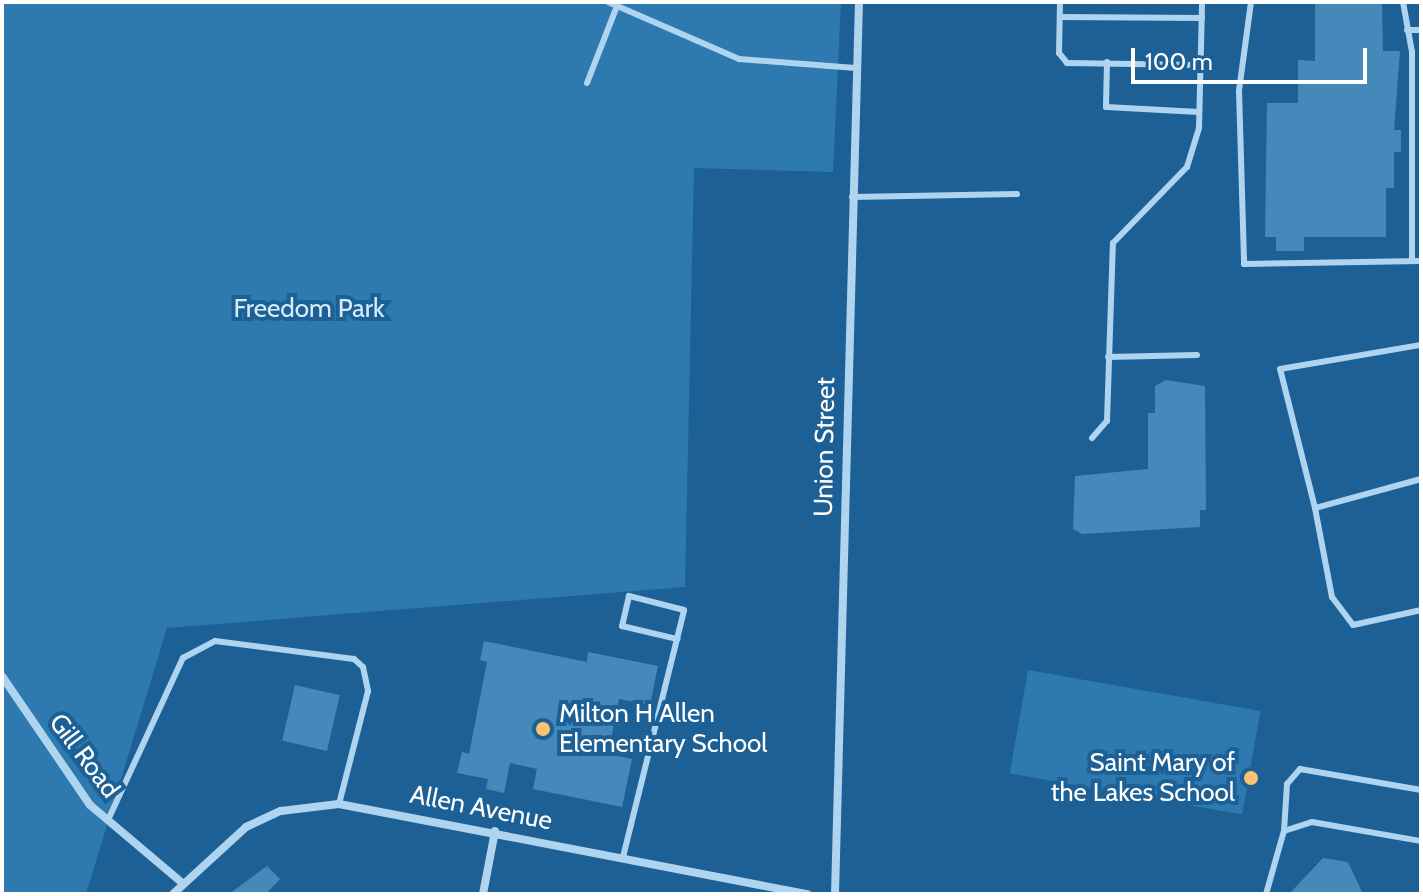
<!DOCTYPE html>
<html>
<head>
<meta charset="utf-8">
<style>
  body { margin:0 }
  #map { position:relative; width:1423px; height:896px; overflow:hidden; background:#1d6095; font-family:Cabin,sans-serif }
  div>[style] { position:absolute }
  .green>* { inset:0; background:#2d79b0; transform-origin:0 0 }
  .building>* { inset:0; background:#4589bb; transform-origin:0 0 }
  .service>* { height:6px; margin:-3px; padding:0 3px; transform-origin:3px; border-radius:3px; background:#afd4ef }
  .minor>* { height:8px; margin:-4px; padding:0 4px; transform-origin:4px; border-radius:4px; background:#afd4ef }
  .dots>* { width:22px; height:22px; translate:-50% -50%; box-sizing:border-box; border:4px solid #1d6095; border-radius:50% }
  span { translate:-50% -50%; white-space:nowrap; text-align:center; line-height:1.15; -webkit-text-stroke:8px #1d6095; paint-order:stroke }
  .park-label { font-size:26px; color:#d6ebfa }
  .street-label { font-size:26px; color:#fff }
  .poi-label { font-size:26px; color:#fff }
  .left { translate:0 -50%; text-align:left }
  .right { translate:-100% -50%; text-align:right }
  .frame { position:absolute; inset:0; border:4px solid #fff; pointer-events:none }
  .scale { position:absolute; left:1131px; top:48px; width:236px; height:36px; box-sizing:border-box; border:4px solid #fff; border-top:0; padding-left:10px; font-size:24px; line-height:28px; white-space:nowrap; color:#fff; -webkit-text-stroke:6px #1d6095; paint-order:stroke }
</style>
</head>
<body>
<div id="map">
  <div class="green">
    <div style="clip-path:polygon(2px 2px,841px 2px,833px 172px,694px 168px,685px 587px,167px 628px,86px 894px,2px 894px)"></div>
    <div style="left:1028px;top:670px;width:236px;height:105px;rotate:10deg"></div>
  </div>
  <div class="building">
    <div style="clip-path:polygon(1315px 2px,1382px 2px,1383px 51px,1400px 51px,1394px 130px,1401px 130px,1401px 152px,1394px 152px,1394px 188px,1386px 188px,1386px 237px,1304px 237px,1304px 251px,1276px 251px,1276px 237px,1265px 237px,1267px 103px,1298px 103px,1298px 60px,1315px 61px)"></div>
    <div style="clip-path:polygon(1166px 380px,1205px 386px,1206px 510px,1200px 510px,1200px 527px,1082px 534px,1073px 529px,1075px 476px,1148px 469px,1148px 413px,1155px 413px,1155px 386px)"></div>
    <div style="clip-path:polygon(484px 641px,587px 662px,588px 652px,658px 666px,650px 705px,619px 699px,608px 754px,632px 759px,622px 807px,533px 789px,537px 769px,510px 763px,504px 793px,486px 789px,488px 779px,457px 773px,462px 752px,469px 754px,487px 662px,480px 660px)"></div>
    <div style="left:295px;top:685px;width:46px;height:57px;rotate:13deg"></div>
    <div style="clip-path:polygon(1323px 858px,1348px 862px,1363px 894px,1289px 894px)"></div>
    <div style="clip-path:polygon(267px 866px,280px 879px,266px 894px,229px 894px)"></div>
  </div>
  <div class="service">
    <div style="left:608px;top:2px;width:143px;rotate:23.5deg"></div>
    <div style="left:739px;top:59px;width:117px;rotate:4.4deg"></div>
    <div style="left:1060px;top:2px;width:51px;rotate:91.1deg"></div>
    <div style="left:1059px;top:53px;width:13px;rotate:51deg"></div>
    <div style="left:1067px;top:63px;width:133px;rotate:0.9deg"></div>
    <div style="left:1251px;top:2px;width:90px;rotate:97.7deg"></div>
    <div style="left:1239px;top:91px;width:173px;rotate:88.3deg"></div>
    <div style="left:1244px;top:264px;width:177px;rotate:-1deg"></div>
    <div style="left:1403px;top:2px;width:51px;rotate:79.8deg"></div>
    <div style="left:1412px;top:52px;width:209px;rotate:90deg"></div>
    <div style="left:1060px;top:17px;width:142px;rotate:0.4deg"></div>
    <div style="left:1407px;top:30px;width:14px"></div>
    <div style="left:1107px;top:62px;width:45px;rotate:91.3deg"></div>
    <div style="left:1106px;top:107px;width:93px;rotate:3.1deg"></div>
    <div style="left:587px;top:83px;width:83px;rotate:-68.7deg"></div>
    <div style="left:852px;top:197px;width:165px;rotate:-1deg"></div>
    <div style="left:1108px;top:357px;width:89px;rotate:-1.3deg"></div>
    <div style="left:1092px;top:438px;width:23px;rotate:-49deg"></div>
    <div style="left:1107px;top:421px;width:178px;rotate:-88.1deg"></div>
    <div style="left:1113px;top:243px;width:106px;rotate:-45.8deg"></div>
    <div style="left:1187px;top:167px;width:41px;rotate:-72.9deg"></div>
    <div style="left:1199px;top:128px;width:126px;rotate:-88.6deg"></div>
    <div style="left:1421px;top:479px;width:110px;rotate:164.7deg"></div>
    <div style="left:1315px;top:508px;width:91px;rotate:79.2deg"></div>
    <div style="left:1332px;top:597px;width:35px;rotate:53deg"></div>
    <div style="left:1353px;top:625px;width:70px;rotate:-12.4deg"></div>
    <div style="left:1315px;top:508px;width:143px;rotate:-104.1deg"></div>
    <div style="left:1280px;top:369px;width:143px;rotate:-9.7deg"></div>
    <div style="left:108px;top:820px;width:179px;rotate:-65.2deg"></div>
    <div style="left:183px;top:658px;width:36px;rotate:-28deg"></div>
    <div style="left:215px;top:641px;width:140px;rotate:7.4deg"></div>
    <div style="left:354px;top:659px;width:12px;rotate:42deg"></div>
    <div style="left:363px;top:667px;width:25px;rotate:78deg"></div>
    <div style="left:368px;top:691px;width:117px;rotate:104.4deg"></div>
    <div style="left:1284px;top:831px;width:47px;rotate:-86.3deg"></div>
    <div style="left:1287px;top:784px;width:20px;rotate:-49deg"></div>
    <div style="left:1300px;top:769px;width:123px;rotate:9.8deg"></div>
    <div style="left:623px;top:857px;width:254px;rotate:-76.1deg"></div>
    <div style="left:684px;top:610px;width:57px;rotate:-165.7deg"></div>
    <div style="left:629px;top:596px;width:31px;rotate:103deg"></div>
    <div style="left:622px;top:626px;width:57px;rotate:13.3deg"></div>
    <div style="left:1266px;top:894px;width:66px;rotate:-74.1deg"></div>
    <div style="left:1284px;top:831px;width:29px;rotate:-18deg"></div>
    <div style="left:1312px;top:822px;width:111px;rotate:9.9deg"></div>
  </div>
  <div class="minor">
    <div style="left:2px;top:676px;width:156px;rotate:55.7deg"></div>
    <div style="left:90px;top:805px;width:119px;rotate:40.2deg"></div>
    <div style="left:173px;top:894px;width:99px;rotate:-42.5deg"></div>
    <div style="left:246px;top:827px;width:38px;rotate:-25deg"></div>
    <div style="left:281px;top:811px;width:58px;rotate:-6.9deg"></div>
    <div style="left:339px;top:804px;width:477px;rotate:10.9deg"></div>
    <div style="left:483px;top:894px;width:64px;rotate:-79.2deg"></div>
    <div style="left:835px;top:894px;width:892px;rotate:-88.46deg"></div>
  </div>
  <div class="dots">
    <div style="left:543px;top:729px;background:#fec26e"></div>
    <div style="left:1251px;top:778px;background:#fec26e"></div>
  </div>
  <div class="park-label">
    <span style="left:309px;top:309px">Freedom Park</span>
  </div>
  <div class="street-label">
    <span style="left:825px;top:447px;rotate:-89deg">Union Street</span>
    <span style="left:84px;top:756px;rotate:53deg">Gill Road</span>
    <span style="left:481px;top:808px;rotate:11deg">Allen Avenue</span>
  </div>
  <div class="poi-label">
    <span class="left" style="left:559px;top:729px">Milton H Allen<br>Elementary School</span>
    <span class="right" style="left:1235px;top:778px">Saint Mary of<br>the Lakes School</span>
  </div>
  <div class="frame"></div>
  <div class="scale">100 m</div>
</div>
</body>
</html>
